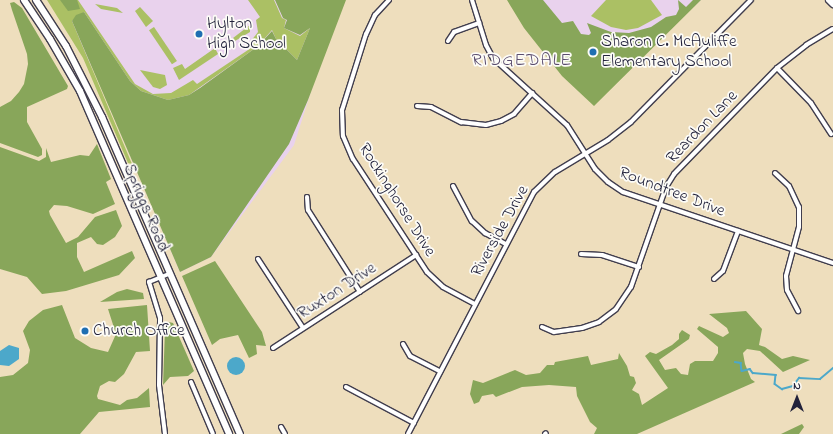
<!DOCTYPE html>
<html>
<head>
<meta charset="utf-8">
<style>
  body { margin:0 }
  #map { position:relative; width:833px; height:434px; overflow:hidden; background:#eedebd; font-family:"Indie Flower",sans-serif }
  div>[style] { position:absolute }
  .built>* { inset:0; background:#e9d2ed }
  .green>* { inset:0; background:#abc064; transform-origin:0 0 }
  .forest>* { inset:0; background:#88a65a }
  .water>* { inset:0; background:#4ca8ca }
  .round { border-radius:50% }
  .stream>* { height:1.5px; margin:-0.75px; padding:0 0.75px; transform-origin:0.75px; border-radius:0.75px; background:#4ca8ca }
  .roads { filter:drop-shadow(1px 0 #413e4e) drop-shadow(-1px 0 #413e4e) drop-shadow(0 1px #413e4e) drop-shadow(0 -1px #413e4e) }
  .street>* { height:4px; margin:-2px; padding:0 2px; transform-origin:2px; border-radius:2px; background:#fff }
  .secondary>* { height:6px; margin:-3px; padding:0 3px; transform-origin:3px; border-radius:3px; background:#fff }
  .dots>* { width:11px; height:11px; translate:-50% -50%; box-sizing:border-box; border:2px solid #fdfcf7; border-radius:50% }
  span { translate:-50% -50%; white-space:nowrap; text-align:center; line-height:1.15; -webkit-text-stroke:3.5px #fdfcf7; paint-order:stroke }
  .poi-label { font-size:17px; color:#22223b }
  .left { translate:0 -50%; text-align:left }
  .street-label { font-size:17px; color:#22223b }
  .neighbourhood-label { font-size:18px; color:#5b4d6f; letter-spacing:1px }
  .north { position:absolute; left:777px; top:378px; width:40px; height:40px; -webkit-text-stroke:3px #fdfcf7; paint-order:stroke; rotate:0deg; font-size:11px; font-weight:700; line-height:16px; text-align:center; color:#22223b }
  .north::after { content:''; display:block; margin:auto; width:14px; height:18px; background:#22223b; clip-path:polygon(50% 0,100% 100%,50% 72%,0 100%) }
</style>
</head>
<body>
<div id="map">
  <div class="built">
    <div style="clip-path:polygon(56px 0,340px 0,294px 145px,211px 257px,180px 272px,94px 71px)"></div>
    <div style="clip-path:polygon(510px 0,701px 0,590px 98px)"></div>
  </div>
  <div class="green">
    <div style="clip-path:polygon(47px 0,78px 0,135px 84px,153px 94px,171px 93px,193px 80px,197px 84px,254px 46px,251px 41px,258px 32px,256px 20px,260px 17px,248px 0,274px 0,282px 18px,286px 20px,284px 28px,300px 36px,310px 28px,297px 60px,276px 39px,272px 30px,258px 46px,189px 95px,168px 100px,141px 91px,130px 81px,84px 12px,72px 21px,132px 164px,128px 163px,83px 58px)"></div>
    <div style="clip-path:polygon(606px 0,651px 0,662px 15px,638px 28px,626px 30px,611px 27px,591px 16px)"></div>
    <div style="clip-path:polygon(95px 4px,117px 8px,123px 13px,101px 9px)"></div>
    <div style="clip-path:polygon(140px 7px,153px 21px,146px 27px,135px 11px)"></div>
    <div style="clip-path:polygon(250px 25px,250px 32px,235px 41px,233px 38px)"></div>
    <div style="left:154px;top:27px;width:41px;height:6px;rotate:56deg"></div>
    <div style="clip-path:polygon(215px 48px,218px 54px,179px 80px,173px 68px,182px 64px,185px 69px)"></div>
    <div style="clip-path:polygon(140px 70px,165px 75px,167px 85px,160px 89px,153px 87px)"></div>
  </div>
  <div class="forest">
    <div style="clip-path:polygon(60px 0,77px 0,80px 9px,68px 11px)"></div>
    <div style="clip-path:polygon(275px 0,346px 0,308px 100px,289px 144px,211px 257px,180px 272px,72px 21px,76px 15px,84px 12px,130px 81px,141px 91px,168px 100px,189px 95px,200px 88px,258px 46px,272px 31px,276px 39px,297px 60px,310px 28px,300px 35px,284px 28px,287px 20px,283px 18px)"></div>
    <div style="clip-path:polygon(507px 0,543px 0,562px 23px,573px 21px,581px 34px,589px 35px,591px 33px,587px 23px,611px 32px,629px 33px,651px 27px,666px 17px,676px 15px,679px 9px,678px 0,686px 7px,693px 0,701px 0,594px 106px,562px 76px,524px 28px)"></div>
    <div style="clip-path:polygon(14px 2px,22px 8px,68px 86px,67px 89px,27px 107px,27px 122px,42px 149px,42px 155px,38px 157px,0 143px,0 107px,11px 101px,19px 92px,24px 84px,28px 64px,27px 54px,12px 10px,10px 3px)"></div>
    <div style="clip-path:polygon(97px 144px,111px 179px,106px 182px,115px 204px,93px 214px,67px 206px,54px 205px,49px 211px,50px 215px,66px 243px,78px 237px,95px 217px,116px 210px,122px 226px,115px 237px,103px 245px,97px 244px,91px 237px,77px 243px,77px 257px,84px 272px,132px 251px,135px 258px,119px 275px,66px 291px,42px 294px,27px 277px,0 269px,0 147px,39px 161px,46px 157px,46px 148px,51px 162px,80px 155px,89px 156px)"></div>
    <div style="clip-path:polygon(215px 261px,262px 332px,266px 346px,256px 345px,257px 354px,249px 358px,238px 335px,220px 339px,212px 345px,182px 276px)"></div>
    <div style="clip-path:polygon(127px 289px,143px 293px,144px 299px,100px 302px,117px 292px)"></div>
    <div style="clip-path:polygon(62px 305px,75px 338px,91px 348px,108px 352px,116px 334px,108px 309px,147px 305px,150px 351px,136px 352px,124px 374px,115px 382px,109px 381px,100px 386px,97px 396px,98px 399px,120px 405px,127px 400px,137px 398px,149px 388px,150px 407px,99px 412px,80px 434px,0 434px,0 377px,13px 375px,28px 363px,30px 350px,23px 331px,29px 321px,43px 310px)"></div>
    <div style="clip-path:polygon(746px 311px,762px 329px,759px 345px,765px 347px,782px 359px,793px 356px,810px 360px,783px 372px,760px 351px,747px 349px,743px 353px,745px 364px,751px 379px,755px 382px,637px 434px,594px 434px,597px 428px,590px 422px,577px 396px,576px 387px,549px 385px,522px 387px,496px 397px,493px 394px,482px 396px,479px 402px,474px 404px,470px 394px,473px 380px,483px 383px,515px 370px,526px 375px,540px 373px,547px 365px,554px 365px,555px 362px,588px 356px,591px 365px,618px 359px,619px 353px,627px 366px,630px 376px,634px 377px,636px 383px,632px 390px,639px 394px,642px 405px,668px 388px,645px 356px,650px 352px,656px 354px,672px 345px,679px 339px,679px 334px,682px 330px,690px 335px,689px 339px,659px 360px,665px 370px,676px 368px,681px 374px,688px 375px,690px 364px,695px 361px,713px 361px,718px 353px,718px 347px,697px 329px,699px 326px,723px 337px,729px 333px,727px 328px,709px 314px)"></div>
    <div style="clip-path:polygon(169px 322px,173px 323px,194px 371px,188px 376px,170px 377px,163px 385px,165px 329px)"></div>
    <div style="clip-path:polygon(802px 424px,804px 427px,799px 434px,781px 434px)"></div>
  </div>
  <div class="water">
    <div style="clip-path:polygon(9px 345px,19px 348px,19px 359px,9px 366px,0 365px,0 351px)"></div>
    <div class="round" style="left:227px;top:357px;width:18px;height:18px"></div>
  </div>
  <div class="stream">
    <div style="left:735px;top:362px;width:6px;rotate:9deg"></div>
    <div style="left:741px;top:363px;width:8px;rotate:83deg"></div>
    <div style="left:742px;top:371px;width:8px;rotate:-14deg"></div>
    <div style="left:750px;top:369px;width:5px;rotate:53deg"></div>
    <div style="left:753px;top:373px;width:23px;rotate:5deg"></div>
    <div style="left:776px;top:375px;width:9px;rotate:96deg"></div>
    <div style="left:775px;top:384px;width:9px;rotate:36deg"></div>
    <div style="left:782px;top:389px;width:11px;rotate:-15deg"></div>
    <div style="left:793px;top:386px;width:10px;rotate:-53deg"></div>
    <div style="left:799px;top:378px;width:21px;rotate:3deg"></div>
    <div style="left:820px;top:379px;width:17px;rotate:-40deg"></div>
  </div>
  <div class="roads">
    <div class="street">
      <div style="left:389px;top:0;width:21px;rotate:133deg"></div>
      <div style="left:375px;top:15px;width:21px;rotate:115deg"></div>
      <div style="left:366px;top:34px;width:80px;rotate:107.5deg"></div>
      <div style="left:342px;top:110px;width:26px;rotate:88deg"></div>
      <div style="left:343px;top:136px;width:25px;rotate:67deg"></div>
      <div style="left:353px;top:159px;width:135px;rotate:56.8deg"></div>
      <div style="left:427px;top:272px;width:22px;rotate:43deg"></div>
      <div style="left:443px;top:287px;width:36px;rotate:28deg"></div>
      <div style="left:472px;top:0;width:47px;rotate:72.7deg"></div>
      <div style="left:486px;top:45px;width:15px;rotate:62deg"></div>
      <div style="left:493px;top:58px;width:100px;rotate:42.2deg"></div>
      <div style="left:567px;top:125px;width:52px;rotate:57.5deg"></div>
      <div style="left:595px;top:169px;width:18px;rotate:45deg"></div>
      <div style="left:608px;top:182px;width:18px;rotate:34deg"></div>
      <div style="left:623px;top:192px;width:222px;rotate:18.7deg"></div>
      <div style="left:448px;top:41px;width:11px;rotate:-56deg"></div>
      <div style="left:454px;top:32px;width:27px;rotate:-20deg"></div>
      <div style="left:777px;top:68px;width:49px;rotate:45.8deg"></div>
      <div style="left:811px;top:103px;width:37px;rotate:57deg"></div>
      <div style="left:417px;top:106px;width:14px;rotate:4deg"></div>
      <div style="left:431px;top:107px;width:34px;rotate:27deg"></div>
      <div style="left:461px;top:122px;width:25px;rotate:7deg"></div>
      <div style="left:486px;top:125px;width:16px;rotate:-15deg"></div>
      <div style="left:501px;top:121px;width:15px;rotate:-28deg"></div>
      <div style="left:514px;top:114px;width:28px;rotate:-49deg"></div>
      <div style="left:775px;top:173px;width:19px;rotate:43deg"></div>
      <div style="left:789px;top:186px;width:23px;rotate:65deg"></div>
      <div style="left:799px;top:207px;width:20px;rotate:90deg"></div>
      <div style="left:799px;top:227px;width:51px;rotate:104.9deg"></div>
      <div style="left:786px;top:276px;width:14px;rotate:86deg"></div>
      <div style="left:787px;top:290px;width:24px;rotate:62deg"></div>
      <div style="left:453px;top:186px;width:40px;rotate:62deg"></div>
      <div style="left:472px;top:221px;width:18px;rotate:43deg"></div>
      <div style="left:485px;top:233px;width:24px;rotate:28deg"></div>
      <div style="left:307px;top:197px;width:13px;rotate:86deg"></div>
      <div style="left:308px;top:210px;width:97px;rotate:57.6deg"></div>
      <div style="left:581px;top:254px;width:21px;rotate:3deg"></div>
      <div style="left:602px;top:255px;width:39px;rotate:18deg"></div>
      <div style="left:258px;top:259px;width:82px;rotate:56.9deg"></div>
      <div style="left:714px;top:279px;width:12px;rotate:-42deg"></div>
      <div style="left:723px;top:271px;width:43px;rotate:-69.4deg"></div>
      <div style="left:542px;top:327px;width:13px;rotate:23deg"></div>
      <div style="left:554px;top:332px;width:28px;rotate:-8deg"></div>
      <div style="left:582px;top:328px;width:18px;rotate:-19deg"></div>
      <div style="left:599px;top:322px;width:21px;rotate:-37deg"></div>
      <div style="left:616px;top:309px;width:27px;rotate:-56deg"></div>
      <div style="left:631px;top:287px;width:106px;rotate:-70.7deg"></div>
      <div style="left:666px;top:187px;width:15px;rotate:-58deg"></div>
      <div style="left:674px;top:174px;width:148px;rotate:-45.8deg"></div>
      <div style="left:777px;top:68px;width:37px;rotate:-38deg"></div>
      <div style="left:806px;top:45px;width:31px;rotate:-31deg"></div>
      <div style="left:403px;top:344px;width:14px;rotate:60deg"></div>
      <div style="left:410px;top:356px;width:34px;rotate:27deg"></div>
      <div style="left:273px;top:348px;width:171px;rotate:-33deg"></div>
      <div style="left:191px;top:382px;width:56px;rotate:67.1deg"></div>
      <div style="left:346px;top:387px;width:77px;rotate:27.9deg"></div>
      <div style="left:281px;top:427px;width:8px;rotate:60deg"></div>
      <div style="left:165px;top:434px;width:49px;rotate:-97deg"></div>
      <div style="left:159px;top:385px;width:67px;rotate:-89.1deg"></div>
      <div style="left:160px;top:318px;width:38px;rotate:-107deg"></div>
      <div style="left:149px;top:282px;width:22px;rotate:-22deg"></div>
      <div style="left:408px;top:434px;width:273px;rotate:-62.5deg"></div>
      <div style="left:534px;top:192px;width:29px;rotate:-44deg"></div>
      <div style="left:555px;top:172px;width:62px;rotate:-31.1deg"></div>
      <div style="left:608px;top:140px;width:29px;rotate:-38deg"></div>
      <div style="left:631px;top:122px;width:171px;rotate:-45.5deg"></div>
      <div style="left:545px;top:434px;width:1px;rotate:-45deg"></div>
    </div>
    <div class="secondary">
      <div style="left:24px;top:0;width:47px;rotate:56.3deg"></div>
      <div style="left:50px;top:39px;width:60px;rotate:60deg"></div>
      <div style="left:80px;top:91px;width:374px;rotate:66.5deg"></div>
      <div style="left:36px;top:0;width:55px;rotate:56.9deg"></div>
      <div style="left:66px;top:46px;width:80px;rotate:63.1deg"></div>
      <div style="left:102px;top:117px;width:346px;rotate:66.5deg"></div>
      <div style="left:829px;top:0;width:6px;rotate:45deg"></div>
    </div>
  </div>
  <div class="dots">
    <div style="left:199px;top:34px;background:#1f6fb2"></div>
    <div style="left:593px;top:52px;background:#1f6fb2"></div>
    <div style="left:85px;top:331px;background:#1f6fb2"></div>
  </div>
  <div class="poi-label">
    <span class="left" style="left:207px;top:34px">Hylton<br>High School</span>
    <span class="left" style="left:601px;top:52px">Sharon C. McAuliffe<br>Elementary School</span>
    <span class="left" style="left:93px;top:331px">Church Office</span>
  </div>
  <div class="street-label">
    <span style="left:702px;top:127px;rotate:-46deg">Reardon Lane</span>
    <span style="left:672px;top:192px;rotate:21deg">Roundtree Drive</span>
    <span style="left:397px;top:200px;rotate:58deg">Rockinghorse Drive</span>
    <span style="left:146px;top:208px;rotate:67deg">Spriggs Road</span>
    <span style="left:500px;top:231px;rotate:-61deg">Riverside Drive</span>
    <span style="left:337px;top:291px;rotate:-33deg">Ruxton Drive</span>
  </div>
  <div class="neighbourhood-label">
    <span style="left:522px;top:61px">RIDGEDALE</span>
  </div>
  <div class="north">N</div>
</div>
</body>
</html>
